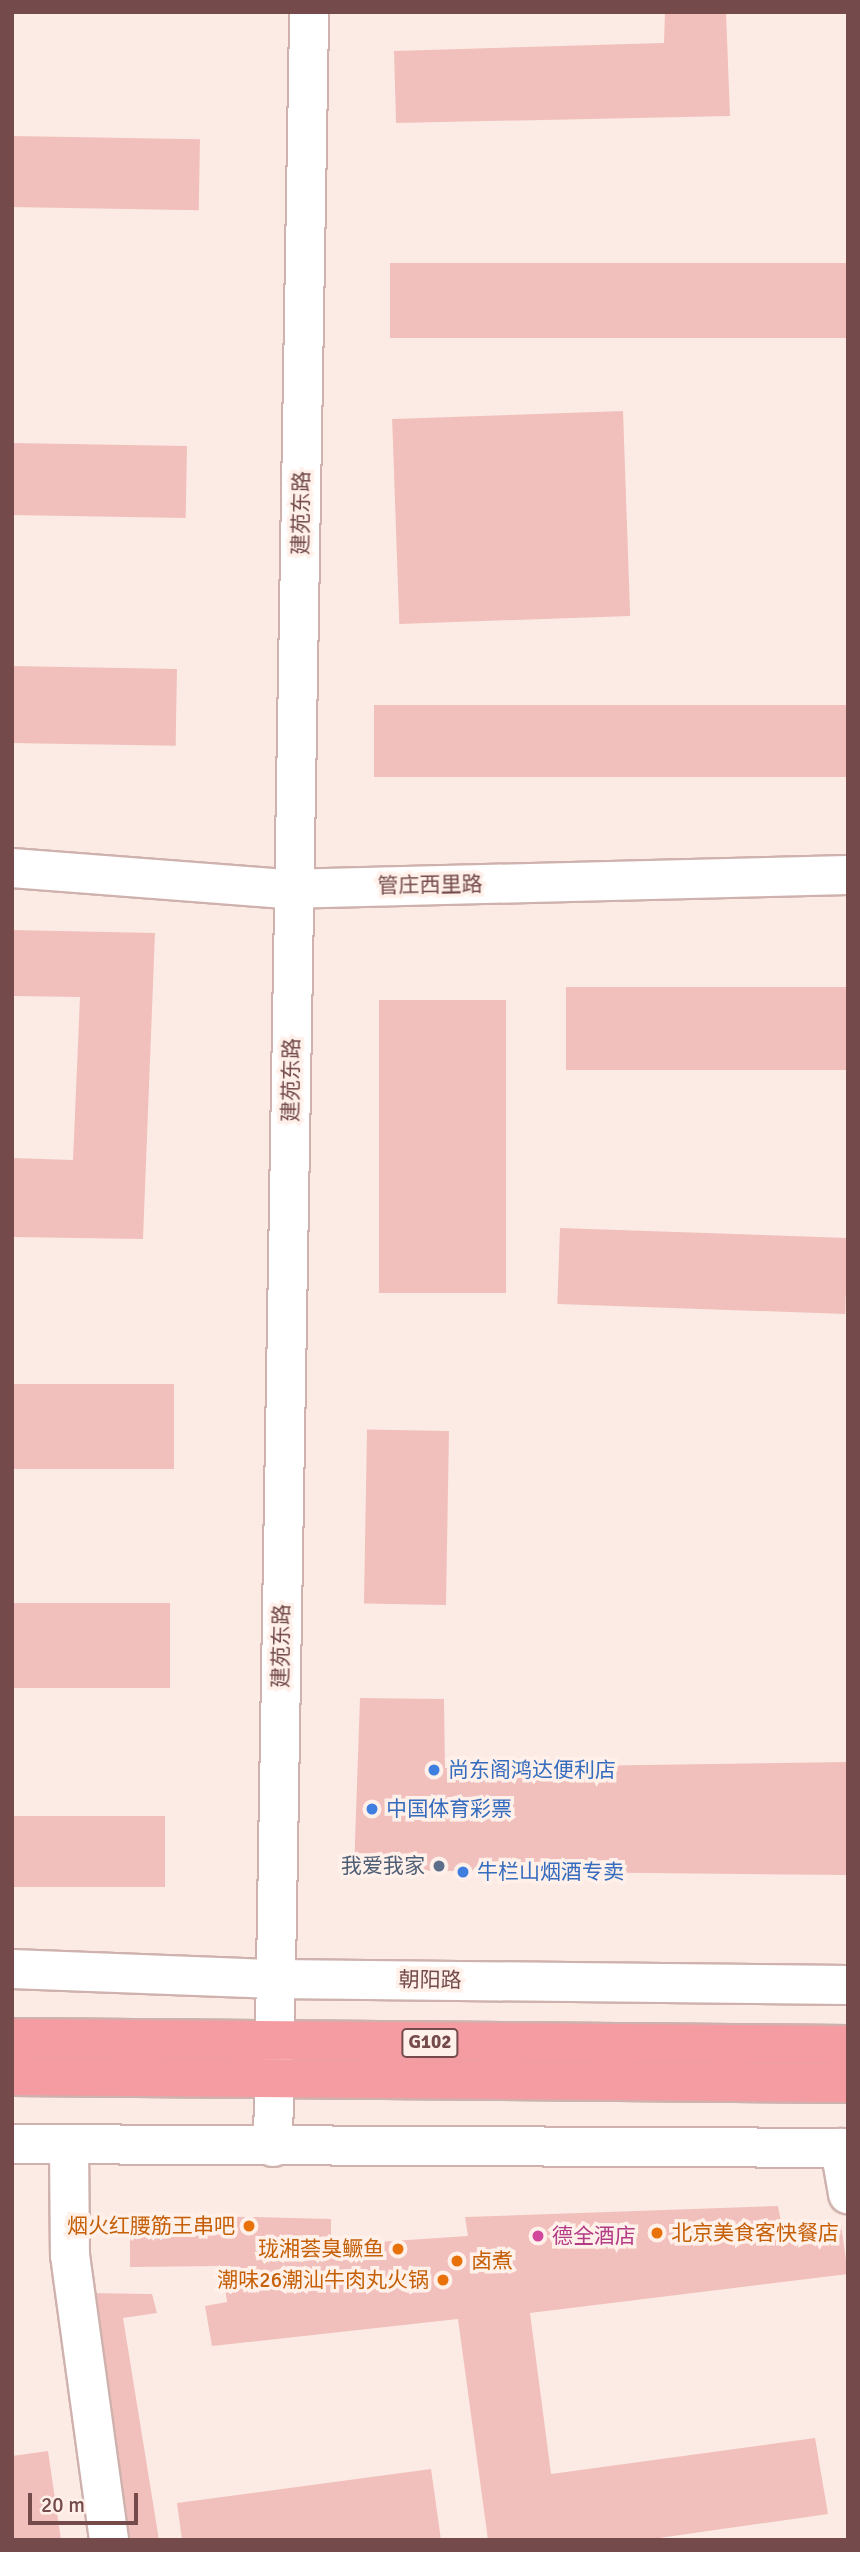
<!DOCTYPE html>
<html>
<head>
<meta charset="utf-8">
<style>
  body { margin:0 }
  #map { position:relative; width:860px; height:2552px; overflow:hidden; background:#fcebe4; font-family:Signika,"Noto Sans SC",sans-serif }
  div>[style] { position:absolute }
  .building>* { inset:0; background:#f1c0bc; transform-origin:0 0 }
  .roads { filter:drop-shadow(2px 0 #cfb2ae) drop-shadow(-2px 0 #cfb2ae) drop-shadow(0 2px #cfb2ae) drop-shadow(0 -2px #cfb2ae) }
  .street>* { height:38px; margin:-19px; padding:0 19px; transform-origin:19px; border-radius:19px; background:#fff }
  .secondary>* { height:38px; margin:-19px; padding:0 19px; transform-origin:19px; border-radius:19px; background:#fff }
  .highway>* { height:38px; margin:-19px; padding:0 19px; transform-origin:19px; border-radius:19px; background:#f59ca3 }
  .dots>* { width:19px; height:19px; translate:-50% -50%; box-sizing:border-box; border:4px solid #fff0ea; border-radius:50% }
  span { translate:-50% -50%; white-space:nowrap; text-align:center; line-height:1.15; -webkit-text-stroke:7px #fff0ea; paint-order:stroke }
  .shield-label span { padding:2px 5px; background:#fff0ea; border:2px solid; border-radius:5px; -webkit-text-stroke-width:0 }
  .shield-label { font-size:19px; color:#744b4a; font-weight:700 }
  .street-label { font-size:21px; color:#744b4a }
  .shop-label { font-size:21px; color:#366cbe }
  .left { translate:0 -50%; text-align:left }
  .service-label { font-size:21px; color:#4e5e75 }
  .right { translate:-100% -50%; text-align:right }
  .food-label { font-size:21px; color:#c56008 }
  .hotel-label { font-size:21px; color:#b23c85 }
  .frame { position:absolute; inset:0; border:14px solid #744b4a; pointer-events:none }
  .scale { position:absolute; left:28px; top:2493px; width:110px; height:32px; box-sizing:border-box; border:4px solid #744b4a; border-top:0; padding-left:9px; font-size:21px; line-height:24px; white-space:nowrap; color:#744b4a; -webkit-text-stroke:5px #fff0ea; paint-order:stroke }
</style>
</head>
<body>
<div id="map">
  <div class="building">
    <div style="clip-path:polygon(665px 12px,726px 12px,730px 116px,396px 123px,394px 51px,664px 43px)"></div>
    <div style="left:12px;top:136px;width:188px;height:71px;rotate:1deg"></div>
    <div style="left:848px;top:263px;width:75px;height:458px;rotate:90deg"></div>
    <div style="left:623px;top:411px;width:205px;height:231px;rotate:88deg"></div>
    <div style="left:12px;top:443px;width:175px;height:72px;rotate:1deg"></div>
    <div style="left:12px;top:666px;width:165px;height:77px;rotate:1deg"></div>
    <div style="left:848px;top:705px;width:72px;height:474px;rotate:90deg"></div>
    <div style="clip-path:polygon(12px 930px,155px 933px,143px 1239px,12px 1237px,12px 1158px,73px 1160px,80px 997px,12px 996px)"></div>
    <div style="left:848px;top:987px;width:83px;height:282px;rotate:90deg"></div>
    <div style="left:379px;top:1000px;width:127px;height:293px"></div>
    <div style="left:560px;top:1228px;width:288px;height:76px;rotate:2deg"></div>
    <div style="left:12px;top:1384px;width:162px;height:85px"></div>
    <div style="left:449px;top:1431px;width:174px;height:82px;rotate:91deg"></div>
    <div style="left:12px;top:1603px;width:158px;height:85px"></div>
    <div style="clip-path:polygon(360px 1698px,444px 1699px,445px 1768px,848px 1762px,848px 1875px,354px 1870px)"></div>
    <div style="left:12px;top:1816px;width:153px;height:71px"></div>
    <div style="clip-path:polygon(778px 2206px,783px 2232px,841px 2224px,848px 2274px,530px 2313px,551px 2474px,815px 2438px,828px 2514px,645px 2540px,488px 2540px,458px 2319px,212px 2346px,205px 2306px,227px 2302px,222px 2266px,130px 2267px,130px 2214px,331px 2219px,331px 2245px,468px 2236px,465px 2217px)"></div>
    <div style="clip-path:polygon(87px 2293px,152px 2294px,157px 2313px,123px 2318px,159px 2540px,124px 2540px)"></div>
    <div style="clip-path:polygon(48px 2451px,61px 2540px,12px 2540px,12px 2456px)"></div>
    <div style="clip-path:polygon(431px 2469px,441px 2540px,182px 2540px,177px 2503px)"></div>
  </div>
  <div class="roads">
    <div class="street">
      <div style="left:12px;top:868px;width:274px;rotate:4.4deg"></div>
      <div style="left:285px;top:889px;width:563px;rotate:-1.42deg"></div>
      <div style="left:69px;top:2145px;width:110px;rotate:89.5deg"></div>
      <div style="left:70px;top:2255px;width:288px;rotate:82.2deg"></div>
      <div style="left:273px;top:2147px;width:2135px;rotate:-89.03deg"></div>
      <div style="left:840px;top:2148px;width:47px;rotate:80.1deg"></div>
    </div>
    <div class="secondary">
      <div style="left:12px;top:1969px;width:264px;rotate:2.2deg"></div>
      <div style="left:276px;top:1979px;width:572px;rotate:0.6deg"></div>
      <div style="left:12px;top:2144px;width:836px;rotate:0.27deg"></div>
    </div>
    <div class="highway">
      <div style="left:12px;top:2038px;width:836px;rotate:0.48deg"></div>
      <div style="left:12px;top:2076px;width:836px;rotate:0.48deg"></div>
    </div>
  </div>
  <div class="dots">
    <div style="left:434px;top:1770px;background:#3f7fe0"></div>
    <div style="left:372px;top:1809px;background:#3f7fe0"></div>
    <div style="left:439px;top:1866px;background:#5c6f8a"></div>
    <div style="left:463px;top:1872px;background:#3f7fe0"></div>
    <div style="left:249px;top:2226px;background:#e8710a"></div>
    <div style="left:657px;top:2233px;background:#e8710a"></div>
    <div style="left:538px;top:2236px;background:#d1479c"></div>
    <div style="left:398px;top:2249px;background:#e8710a"></div>
    <div style="left:457px;top:2261px;background:#e8710a"></div>
    <div style="left:443px;top:2280px;background:#e8710a"></div>
  </div>
  <div class="shield-label">
    <span style="left:430px;top:2043px">G102</span>
  </div>
  <div class="street-label">
    <span style="left:301px;top:513px;rotate:-89deg">建苑东路</span>
    <span style="left:430px;top:885px;rotate:-1deg">管庄西里路</span>
    <span style="left:291px;top:1080px;rotate:-89deg">建苑东路</span>
    <span style="left:281px;top:1646px;rotate:-89deg">建苑东路</span>
    <span style="left:430px;top:1980px;rotate:1deg">朝阳路</span>
  </div>
  <div class="shop-label">
    <span class="left" style="left:448px;top:1770px">尚东阁鸿达便利店</span>
    <span class="left" style="left:386px;top:1809px">中国体育彩票</span>
    <span class="left" style="left:477px;top:1872px">牛栏山烟酒专卖</span>
  </div>
  <div class="service-label">
    <span class="right" style="left:425px;top:1866px">我爱我家</span>
  </div>
  <div class="food-label">
    <span class="right" style="left:235px;top:2226px">烟火红腰筋王串吧</span>
    <span class="left" style="left:671px;top:2233px">北京美食客快餐店</span>
    <span class="right" style="left:384px;top:2249px">珑湘荟臭鳜鱼</span>
    <span class="left" style="left:471px;top:2261px">卤煮</span>
    <span class="right" style="left:429px;top:2280px">潮味26潮汕牛肉丸火锅</span>
  </div>
  <div class="hotel-label">
    <span class="left" style="left:552px;top:2236px">德全酒店</span>
  </div>
  <div class="frame"></div>
  <div class="scale">20 m</div>
</div>
</body>
</html>
